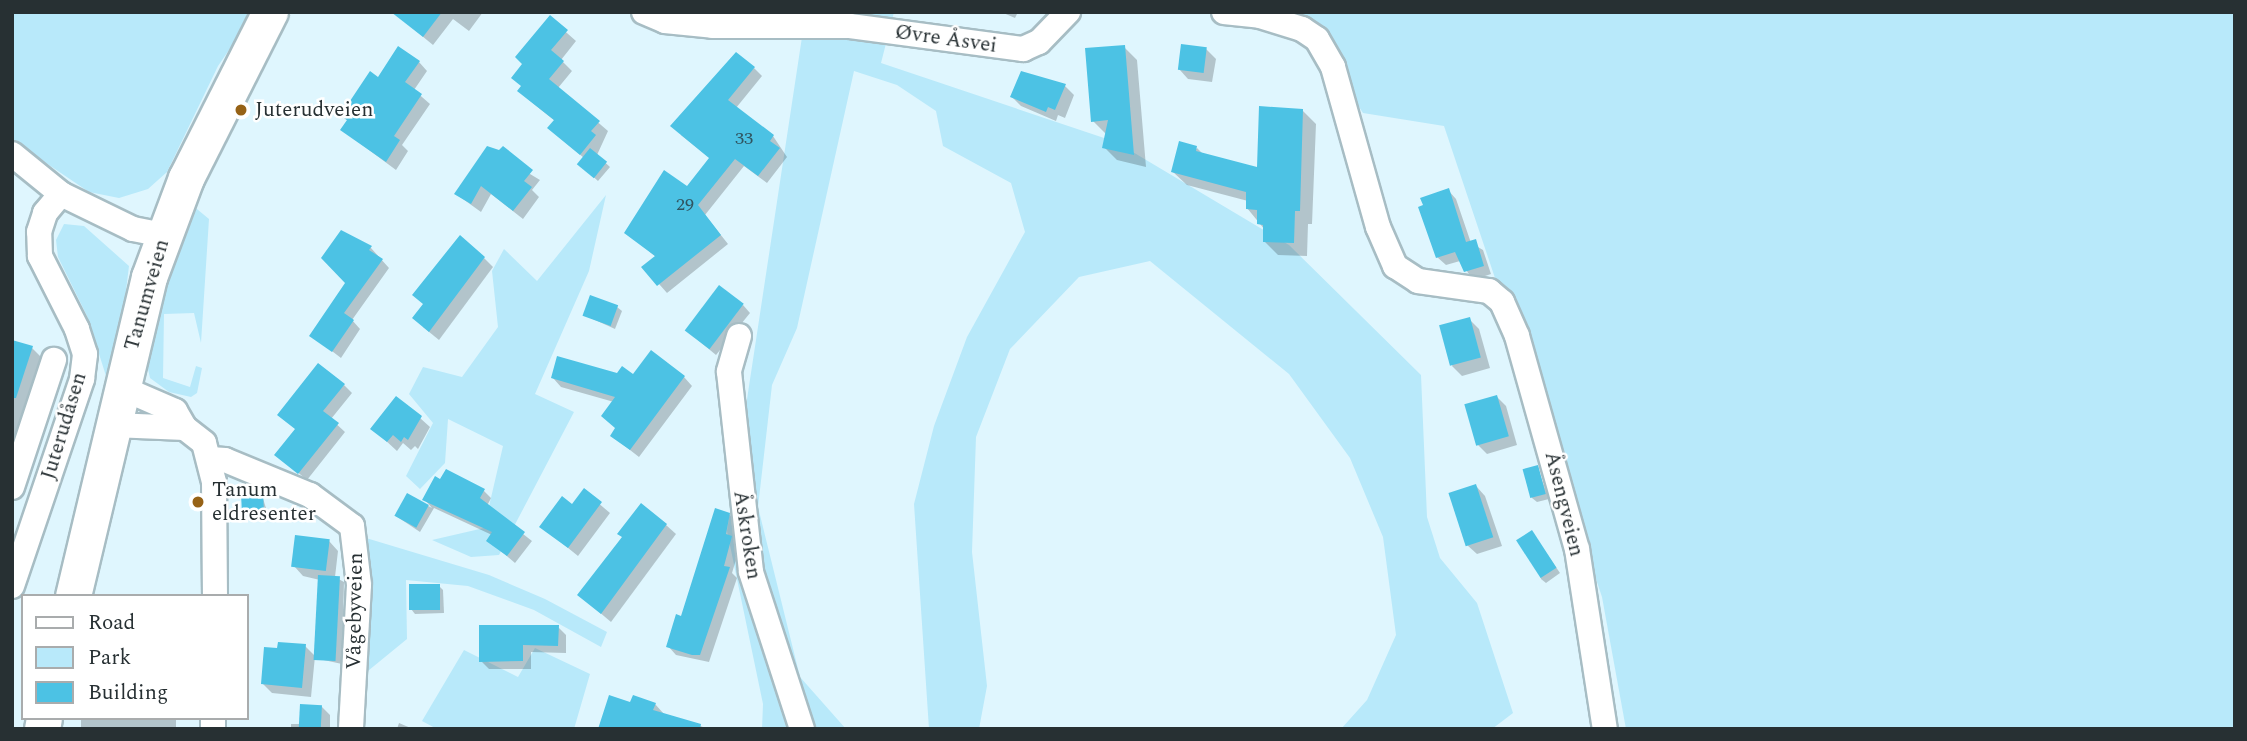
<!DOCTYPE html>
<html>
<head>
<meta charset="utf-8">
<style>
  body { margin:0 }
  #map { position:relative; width:2247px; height:741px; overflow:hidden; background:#dff6fe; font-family:Spectral,serif }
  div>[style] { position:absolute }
  .green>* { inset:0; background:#b8e9fa }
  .shadow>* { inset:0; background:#0003; transform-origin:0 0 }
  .building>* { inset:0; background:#4cc2e4; transform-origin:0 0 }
  .roads { filter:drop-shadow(2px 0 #a7bdc4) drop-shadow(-2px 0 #a7bdc4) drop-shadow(0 2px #a7bdc4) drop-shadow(0 -2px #a7bdc4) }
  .street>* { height:24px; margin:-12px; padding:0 12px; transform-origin:12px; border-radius:12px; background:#fff }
  .secondary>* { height:35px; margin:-17.5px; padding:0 17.5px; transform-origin:17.5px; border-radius:17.5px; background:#fff }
  .dots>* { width:19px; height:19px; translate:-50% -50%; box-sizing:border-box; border:4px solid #fff; border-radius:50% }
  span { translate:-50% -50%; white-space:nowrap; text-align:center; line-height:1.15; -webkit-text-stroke:5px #fff; paint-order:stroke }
  .number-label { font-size:18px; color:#30545f }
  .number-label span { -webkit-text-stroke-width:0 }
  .street-label { font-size:21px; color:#273033 }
  .poi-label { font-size:21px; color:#273033 }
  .left { translate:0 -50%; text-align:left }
  .frame { position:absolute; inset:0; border:14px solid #273033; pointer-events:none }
  .legend { position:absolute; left:21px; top:594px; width:228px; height:126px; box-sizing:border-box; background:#fff; border:2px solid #a9acad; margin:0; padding:9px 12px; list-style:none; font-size:21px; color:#273033 }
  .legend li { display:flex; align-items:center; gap:14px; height:35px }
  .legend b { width:35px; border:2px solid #a9acad }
</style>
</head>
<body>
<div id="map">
  <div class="green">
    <div style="clip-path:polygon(12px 12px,255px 12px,218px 66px,167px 172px,148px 189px,119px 198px,89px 192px,12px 140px)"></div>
    <div style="clip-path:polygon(653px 12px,894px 12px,881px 63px,1116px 142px,1289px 245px,1421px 375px,1427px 517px,1440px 558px,1477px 603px,1513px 713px,1492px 729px,1341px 729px,1367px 700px,1396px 635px,1383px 537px,1350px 458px,1289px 374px,1150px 261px,1079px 277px,1010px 349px,976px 437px,972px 552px,987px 686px,979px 729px,929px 729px,914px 504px,934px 426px,967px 337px,1025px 232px,1011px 183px,943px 146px,936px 111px,897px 85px,854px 71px,797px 328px,772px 385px,758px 507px,800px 677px,846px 729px,762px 729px,763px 704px,727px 531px,802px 37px)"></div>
    <div style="clip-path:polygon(1297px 12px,2235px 12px,2235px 729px,1626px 729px,1602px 597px,1444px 126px,1363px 113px)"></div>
    <div style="clip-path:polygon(606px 195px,589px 271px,535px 394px,574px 412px,499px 555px,471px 557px,432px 540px,484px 528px,503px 446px,448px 419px,445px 463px,420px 489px,406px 476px,433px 423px,409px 394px,423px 367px,462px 377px,498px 327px,492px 271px,504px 249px,537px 281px)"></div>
    <div style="clip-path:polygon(192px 205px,209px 219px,201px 343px,194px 313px,164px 314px,163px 378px,190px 387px,196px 366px,202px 368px,197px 393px,191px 397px,169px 392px,150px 378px,144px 351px)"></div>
    <div style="clip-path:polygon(64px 224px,84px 226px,129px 266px,122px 323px,106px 376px,87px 316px,58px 257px,56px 240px)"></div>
    <div style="clip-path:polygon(366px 538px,489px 575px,545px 599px,607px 632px,601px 647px,534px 610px,468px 586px,406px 580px,407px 639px,363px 675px)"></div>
    <div style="clip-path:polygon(535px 648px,590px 674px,574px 729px,437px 729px,422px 721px,464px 650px,518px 677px)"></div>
  </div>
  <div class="shadow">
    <div style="clip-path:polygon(483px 12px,469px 31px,453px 19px,433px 45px,394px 13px)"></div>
    <div style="clip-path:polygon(1001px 12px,1018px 12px,1015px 18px)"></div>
    <div style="clip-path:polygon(550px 18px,576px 41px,561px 60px,572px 71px,558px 88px,608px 131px,597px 155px,610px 167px,598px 181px,579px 164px,584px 158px,559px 137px,555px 121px,529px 100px,522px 87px,524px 64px)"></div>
    <div style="clip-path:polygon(1124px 47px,1137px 60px,1146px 167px,1117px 160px,1104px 147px,1107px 135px,1093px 121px)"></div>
    <div style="clip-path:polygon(1206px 49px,1216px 59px,1212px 82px,1188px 79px,1179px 69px)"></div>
    <div style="clip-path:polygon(419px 62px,427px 71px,414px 90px,430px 104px,402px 145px,408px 151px,396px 170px,342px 130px,348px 121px,342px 116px,378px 79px)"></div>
    <div style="clip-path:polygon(754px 68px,762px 76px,736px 108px,773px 136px,787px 157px,767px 183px,744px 166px,705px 215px,728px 244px,667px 293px,644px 267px,656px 257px,626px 232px,687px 189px,711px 159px,681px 135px)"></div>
    <div style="clip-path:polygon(1065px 86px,1074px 95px,1065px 118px,1058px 115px,1056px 121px,1021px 106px,1012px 97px)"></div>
    <div style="clip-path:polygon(1302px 110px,1316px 124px,1312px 224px,1308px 224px,1307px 256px,1278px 255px,1264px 241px,1265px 230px,1247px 208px,1248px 201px,1187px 185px,1173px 172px,1197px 148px,1204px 155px,1259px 169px)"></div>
    <div style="clip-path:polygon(487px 148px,540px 180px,532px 190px,539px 197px,523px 219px,491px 194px,481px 212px,456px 194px)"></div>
    <div style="clip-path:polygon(1448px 190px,1456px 199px,1471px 243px,1483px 250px,1491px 274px,1473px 280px,1460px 261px,1446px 265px,1437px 257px)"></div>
    <div style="clip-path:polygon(341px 232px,371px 248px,389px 268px,352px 320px,360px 329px,341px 358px,311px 335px,347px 283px)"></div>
    <div style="clip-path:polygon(484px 258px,493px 267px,439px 340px,423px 327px)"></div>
    <div style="clip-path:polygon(743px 305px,750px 313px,716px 355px,687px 331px)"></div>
    <div style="clip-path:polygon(617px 307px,622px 311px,615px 329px,584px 315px)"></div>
    <div style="clip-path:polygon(1469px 319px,1479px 329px,1490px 368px,1462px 376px,1452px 366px)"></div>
    <div style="clip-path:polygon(12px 341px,32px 348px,57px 373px,12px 467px)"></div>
    <div style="clip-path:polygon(684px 377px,692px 386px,639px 457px,612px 436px,617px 429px,614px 402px,561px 387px,553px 378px)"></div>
    <div style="clip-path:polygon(344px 385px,352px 393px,331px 419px,345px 432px,307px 480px,277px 455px)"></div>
    <div style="clip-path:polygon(1497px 397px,1506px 406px,1517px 445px,1487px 454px,1477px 444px)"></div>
    <div style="clip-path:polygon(420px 418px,430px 427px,418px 449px,415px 446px,411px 450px,403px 443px,397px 451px,372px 428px)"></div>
    <div style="clip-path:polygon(1537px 467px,1549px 499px,1537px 502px,1532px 498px)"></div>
    <div style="clip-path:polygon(1476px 486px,1485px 496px,1502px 546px,1477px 554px,1467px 545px)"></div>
    <div style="clip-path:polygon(484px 491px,491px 498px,487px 506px,532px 541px,515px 563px,488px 540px,492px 535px,434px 508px,420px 532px,396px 516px,408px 495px,432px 508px,425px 500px)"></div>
    <div style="clip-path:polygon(584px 491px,610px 513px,578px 556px,542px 527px,572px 506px)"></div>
    <div style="clip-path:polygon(262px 495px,268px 515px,249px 517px,245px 513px)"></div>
    <div style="clip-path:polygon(729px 514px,737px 523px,735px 541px,740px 546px,732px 573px,737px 578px,709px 662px,676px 655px,668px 646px)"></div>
    <div style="clip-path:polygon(666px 525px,676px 534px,611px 622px,579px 595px,624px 538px)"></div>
    <div style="clip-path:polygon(1532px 532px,1560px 573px,1546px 583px,1541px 579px)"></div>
    <div style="clip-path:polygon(329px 541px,338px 551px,335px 577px,344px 582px,342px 664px,319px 659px,320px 580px,303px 576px,294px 566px)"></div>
    <div style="clip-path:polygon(439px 586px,443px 590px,444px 613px,415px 614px,411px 609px)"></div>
    <div style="clip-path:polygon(558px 627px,566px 635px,566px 653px,531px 652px,531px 669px,489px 669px,481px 661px)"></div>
    <div style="clip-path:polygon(305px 646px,315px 656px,311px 697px,272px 693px,263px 684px,279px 650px)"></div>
    <div style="clip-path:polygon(655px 704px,664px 714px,709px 729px,603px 729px)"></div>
    <div style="clip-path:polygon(321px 706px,330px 715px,330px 729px,291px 729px,291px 724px,302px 724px)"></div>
    <div style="left:81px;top:718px;width:95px;height:11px"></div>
    <div style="clip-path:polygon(399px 723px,413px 729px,397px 729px)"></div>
  </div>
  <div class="building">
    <div style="clip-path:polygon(391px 12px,442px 12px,423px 37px)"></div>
    <div style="clip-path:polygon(550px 15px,568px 30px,551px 50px,564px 61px,549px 79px,600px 121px,591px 131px,596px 135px,580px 155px,547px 128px,554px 120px,517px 91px,521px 86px,511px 78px,522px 64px,515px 57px)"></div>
    <div style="left:1181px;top:44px;width:26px;height:26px;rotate:7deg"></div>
    <div style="clip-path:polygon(1125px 45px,1134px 155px,1102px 148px,1108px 120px,1091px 122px,1085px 48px)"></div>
    <div style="clip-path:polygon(398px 46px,420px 61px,405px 82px,422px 94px,394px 136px,400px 140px,386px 162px,340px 130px,347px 120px,340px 116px,370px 71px,378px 77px)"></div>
    <div style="clip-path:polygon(736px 52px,755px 67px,728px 100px,774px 135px,770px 141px,780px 148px,758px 176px,735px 159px,698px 205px,721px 235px,657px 286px,641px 267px,655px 256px,624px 233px,664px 170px,687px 186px,709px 158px,670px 126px)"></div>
    <div style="clip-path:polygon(1021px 71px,1066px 84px,1055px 110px,1048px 107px,1046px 112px,1010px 97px)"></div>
    <div style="clip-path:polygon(1259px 106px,1303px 109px,1300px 211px,1295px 211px,1294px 243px,1263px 242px,1263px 225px,1257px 224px,1257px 210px,1246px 209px,1246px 192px,1171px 172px,1179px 141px,1197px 146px,1196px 151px,1257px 167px)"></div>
    <div style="clip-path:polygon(487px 146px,499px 150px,503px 146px,533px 170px,524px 181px,532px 187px,513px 211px,481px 186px,471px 204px,454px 194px)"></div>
    <div style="left:590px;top:148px;width:22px;height:21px;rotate:39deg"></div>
    <div style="clip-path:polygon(1449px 188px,1466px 242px,1476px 239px,1484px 266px,1464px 272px,1455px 252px,1436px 258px,1418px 207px,1423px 205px,1420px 198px)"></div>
    <div style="clip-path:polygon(341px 230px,372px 246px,369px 250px,383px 259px,344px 313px,354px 320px,332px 352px,309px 336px,345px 283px,321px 258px)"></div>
    <div style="clip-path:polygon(460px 235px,485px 257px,429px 332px,412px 318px,423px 304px,412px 295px)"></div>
    <div style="left:719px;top:285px;width:31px;height:57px;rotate:37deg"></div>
    <div style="left:590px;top:295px;width:30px;height:22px;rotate:20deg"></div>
    <div style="left:1470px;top:317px;width:42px;height:32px;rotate:75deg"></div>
    <div style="clip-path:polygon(12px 340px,33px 346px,16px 398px,12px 398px)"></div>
    <div style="clip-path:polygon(651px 350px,685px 376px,630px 450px,610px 436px,615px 428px,601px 416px,615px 397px,551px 378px,557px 356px,617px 373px,622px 366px,633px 374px)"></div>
    <div style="clip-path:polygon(318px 363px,345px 384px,323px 411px,339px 423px,298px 474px,274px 455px,295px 429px,277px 415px)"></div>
    <div style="left:1497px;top:395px;width:43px;height:34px;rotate:74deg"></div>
    <div style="clip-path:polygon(396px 396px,422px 416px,408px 440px,404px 437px,401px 442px,393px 435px,387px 442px,370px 429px)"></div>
    <div style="left:1538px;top:465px;width:30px;height:16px;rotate:75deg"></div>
    <div style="clip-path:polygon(446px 469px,485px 489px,480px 498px,525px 532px,507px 556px,486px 541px,492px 532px,422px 500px,435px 476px,440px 479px)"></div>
    <div style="left:1476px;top:484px;width:56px;height:29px;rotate:72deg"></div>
    <div style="clip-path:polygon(584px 488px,602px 502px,568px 548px,539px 527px,562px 496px,572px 504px)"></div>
    <div style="left:263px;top:493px;width:18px;height:22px;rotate:87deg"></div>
    <div style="left:407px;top:493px;width:25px;height:26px;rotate:29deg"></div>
    <div style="clip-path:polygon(641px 503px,667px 524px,601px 614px,577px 595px,622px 537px,617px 534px)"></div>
    <div style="clip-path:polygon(715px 508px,730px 513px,726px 534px,732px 536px,724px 566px,730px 567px,700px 655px,692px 655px,666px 647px,676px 614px,681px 616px)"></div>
    <div style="left:1532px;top:530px;width:45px;height:19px;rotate:57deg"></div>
    <div style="left:295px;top:535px;width:35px;height:32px;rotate:7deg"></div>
    <div style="left:318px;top:575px;width:22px;height:85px;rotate:3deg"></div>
    <div style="left:409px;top:584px;width:31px;height:26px"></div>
    <div style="clip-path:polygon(479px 625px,559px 625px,558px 646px,523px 645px,523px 661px,479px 662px)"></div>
    <div style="clip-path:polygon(278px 642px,306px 644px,302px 688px,261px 684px,264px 647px,277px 648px)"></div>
    <div style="clip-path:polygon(609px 695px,630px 702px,633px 695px,656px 703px,653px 710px,701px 724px,700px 729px,598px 729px)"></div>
    <div style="left:300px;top:704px;width:22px;height:25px;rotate:3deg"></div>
  </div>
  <div class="roads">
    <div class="street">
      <div style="left:644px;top:12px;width:23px;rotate:23deg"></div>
      <div style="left:665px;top:21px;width:48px;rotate:5.9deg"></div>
      <div style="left:713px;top:26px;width:137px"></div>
      <div style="left:850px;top:26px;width:175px;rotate:7.6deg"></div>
      <div style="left:1023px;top:49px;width:17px;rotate:-24deg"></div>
      <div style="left:1039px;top:42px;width:42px;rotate:-46deg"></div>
      <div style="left:1224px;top:12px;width:36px;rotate:6deg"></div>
      <div style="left:1260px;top:16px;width:44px;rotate:17.2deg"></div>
      <div style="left:1302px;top:29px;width:18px;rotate:34deg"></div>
      <div style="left:1317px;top:39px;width:32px;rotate:60deg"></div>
      <div style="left:1333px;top:67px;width:166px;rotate:74.3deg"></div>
      <div style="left:1378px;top:227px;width:43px;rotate:66.4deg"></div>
      <div style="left:1395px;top:266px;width:27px;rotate:33deg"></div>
      <div style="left:1418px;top:281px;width:72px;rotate:8deg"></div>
      <div style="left:1489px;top:291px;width:17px;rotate:40deg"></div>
      <div style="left:1502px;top:302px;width:37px;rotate:66deg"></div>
      <div style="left:1517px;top:336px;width:221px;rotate:74.3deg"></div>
      <div style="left:1577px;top:549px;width:182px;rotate:81.2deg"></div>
      <div style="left:12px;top:154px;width:63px;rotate:39.2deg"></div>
      <div style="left:61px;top:194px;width:80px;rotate:25.9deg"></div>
      <div style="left:133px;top:229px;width:31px;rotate:11deg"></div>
      <div style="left:739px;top:336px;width:37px;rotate:106deg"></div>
      <div style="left:729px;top:372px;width:201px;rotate:83.7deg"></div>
      <div style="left:751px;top:572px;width:165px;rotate:72deg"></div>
      <div style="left:122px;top:388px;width:58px;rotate:23.5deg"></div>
      <div style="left:175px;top:411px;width:20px;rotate:60deg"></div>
      <div style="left:185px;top:428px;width:24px;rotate:38deg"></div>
      <div style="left:204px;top:443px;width:40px;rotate:75.6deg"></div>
      <div style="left:214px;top:482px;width:114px;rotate:89.5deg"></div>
      <div style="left:113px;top:425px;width:72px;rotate:2.4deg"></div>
      <div style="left:210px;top:459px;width:15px;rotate:4deg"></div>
      <div style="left:225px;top:460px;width:92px;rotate:22.4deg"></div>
      <div style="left:310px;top:495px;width:52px;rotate:36.4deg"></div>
      <div style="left:352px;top:526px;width:59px;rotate:83.2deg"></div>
      <div style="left:359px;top:585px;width:144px;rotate:93.2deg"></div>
      <div style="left:12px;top:487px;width:134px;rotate:-71.7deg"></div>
      <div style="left:12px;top:586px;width:219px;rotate:-71.3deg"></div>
      <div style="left:82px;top:379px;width:25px;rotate:-83deg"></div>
      <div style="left:85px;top:354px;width:26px;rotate:-108deg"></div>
      <div style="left:77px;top:329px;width:82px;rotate:-116.9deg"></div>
      <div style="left:40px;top:256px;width:24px;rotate:-92deg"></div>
      <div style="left:39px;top:232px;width:20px;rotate:-72deg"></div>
      <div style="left:45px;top:213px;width:25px;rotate:-50deg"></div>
      <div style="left:213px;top:729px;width:11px;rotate:-90deg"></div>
    </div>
    <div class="secondary">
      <div style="left:73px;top:596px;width:328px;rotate:-76.6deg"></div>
      <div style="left:149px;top:277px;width:106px;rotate:-69.5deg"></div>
      <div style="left:186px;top:178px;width:186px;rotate:-63.2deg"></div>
      <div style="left:42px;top:729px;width:11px;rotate:-80deg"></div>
    </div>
  </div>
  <div class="dots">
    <div style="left:241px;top:110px;background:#966216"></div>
    <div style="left:198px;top:502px;background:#966216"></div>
  </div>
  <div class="number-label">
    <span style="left:744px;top:139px">33</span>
    <span style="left:685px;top:205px">29</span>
  </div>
  <div class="street-label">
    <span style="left:946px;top:39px;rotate:8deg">Øvre Åsvei</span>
    <span style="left:147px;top:295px;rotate:-74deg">Tanumveien</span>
    <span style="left:64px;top:426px;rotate:-73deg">Juterudåsen</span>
    <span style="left:1564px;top:504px;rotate:76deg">Åsengveien</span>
    <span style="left:747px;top:535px;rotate:81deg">Åskroken</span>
    <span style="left:355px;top:611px;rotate:-89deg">Vågebyveien</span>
  </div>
  <div class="poi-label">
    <span class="left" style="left:255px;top:110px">Juterudveien</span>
    <span class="left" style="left:212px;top:502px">Tanum<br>eldresenter</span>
  </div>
  <div class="frame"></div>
  <ul class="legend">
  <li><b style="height:9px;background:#fff"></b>Road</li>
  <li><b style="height:19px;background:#b8e9fa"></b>Park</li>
  <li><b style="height:19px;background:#4cc2e4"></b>Building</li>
  </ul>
</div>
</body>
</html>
